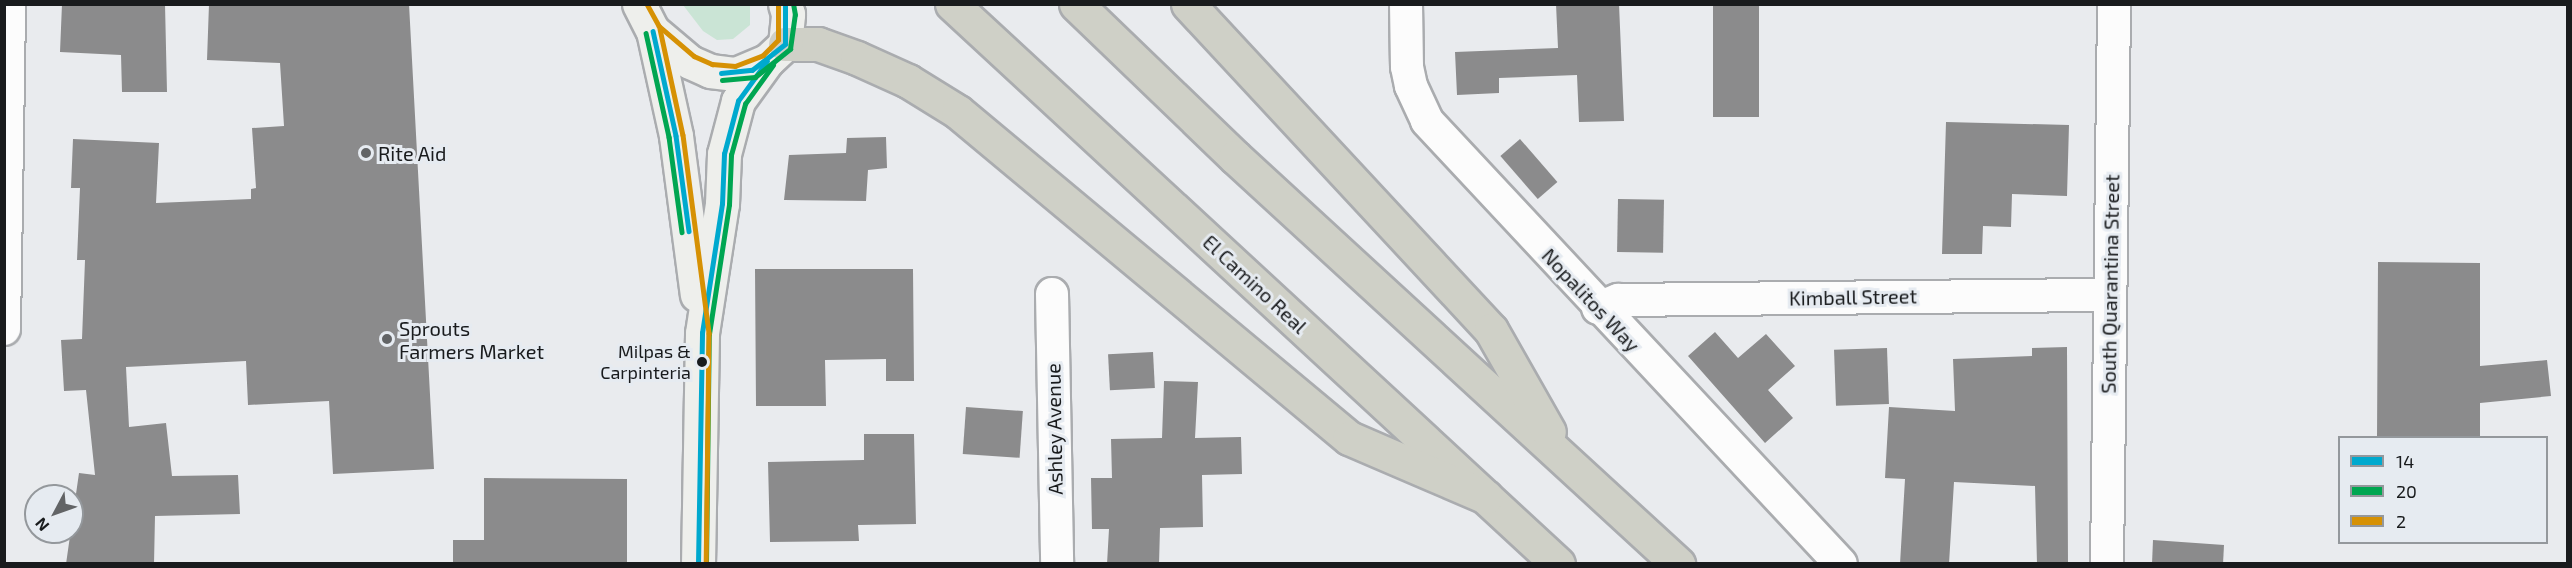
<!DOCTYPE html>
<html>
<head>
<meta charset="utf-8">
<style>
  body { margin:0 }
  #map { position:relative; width:2572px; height:568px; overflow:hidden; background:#e9ebee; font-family:"Exo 2",sans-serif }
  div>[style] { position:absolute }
  .green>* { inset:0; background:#cae4d5 }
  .building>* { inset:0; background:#8b8b8c; transform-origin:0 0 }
  .roads { filter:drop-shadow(2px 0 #aaacaf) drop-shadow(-2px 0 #aaacaf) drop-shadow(0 2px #aaacaf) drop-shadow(0 -2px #aaacaf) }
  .minor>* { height:32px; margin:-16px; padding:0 16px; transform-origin:16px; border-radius:16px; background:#fcfcfc }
  .secondary>* { height:33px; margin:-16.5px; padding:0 16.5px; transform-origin:16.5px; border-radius:16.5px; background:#eeefec }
  .motorway>* { height:33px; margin:-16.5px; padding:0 16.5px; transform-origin:16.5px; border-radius:16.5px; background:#cfd0c7 }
  .bus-1>* { height:4.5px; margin:-2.25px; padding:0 2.25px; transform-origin:2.25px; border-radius:2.25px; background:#00a9ce }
  .bus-2>* { height:4.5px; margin:-2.25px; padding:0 2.25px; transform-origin:2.25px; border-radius:2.25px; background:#00a651 }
  .bus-3>* { height:4.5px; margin:-2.25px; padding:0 2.25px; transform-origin:2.25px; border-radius:2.25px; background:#d69104 }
  .dots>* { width:16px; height:16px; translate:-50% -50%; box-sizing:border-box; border:3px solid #e6ebf1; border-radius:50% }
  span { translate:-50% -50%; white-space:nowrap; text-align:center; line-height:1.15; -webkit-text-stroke:6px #e6ebf1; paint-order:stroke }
  .bus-label { font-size:18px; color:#191b1d }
  .right { translate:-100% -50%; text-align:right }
  .poi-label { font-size:20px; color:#191b1d }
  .left { translate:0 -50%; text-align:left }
  .street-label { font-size:20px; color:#191b1d }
  .frame { position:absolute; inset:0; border:6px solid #191b1d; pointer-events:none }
  .legend { position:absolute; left:2338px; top:436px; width:210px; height:108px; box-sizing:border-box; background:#e6ebf1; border:2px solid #94989c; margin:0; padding:8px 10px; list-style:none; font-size:18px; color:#191b1d }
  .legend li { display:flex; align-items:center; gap:12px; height:30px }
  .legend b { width:30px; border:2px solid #94989c }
  .north { position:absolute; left:24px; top:484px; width:60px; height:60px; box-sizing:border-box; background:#e6ebf1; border:2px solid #94989c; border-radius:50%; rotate:229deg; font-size:16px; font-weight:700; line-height:24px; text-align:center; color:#191b1d }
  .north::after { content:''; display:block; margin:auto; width:21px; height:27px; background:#626466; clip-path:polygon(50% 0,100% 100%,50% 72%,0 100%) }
</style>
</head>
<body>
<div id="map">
  <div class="green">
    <div style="clip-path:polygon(683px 5px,750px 5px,750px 25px,733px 39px,717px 40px,703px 31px)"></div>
  </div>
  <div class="building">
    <div style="clip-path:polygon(62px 4px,165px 4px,167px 92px,122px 92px,121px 55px,60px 52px)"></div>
    <div style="clip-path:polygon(209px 4px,409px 4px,434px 469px,333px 474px,329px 401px,248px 405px,246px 361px,126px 367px,129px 427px,166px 423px,172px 476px,238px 475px,240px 514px,155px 516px,154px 564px,66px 564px,79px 473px,95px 475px,86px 390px,64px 391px,61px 340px,82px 339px,85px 260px,77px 260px,80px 188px,71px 188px,73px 139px,159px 143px,156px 203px,251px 199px,251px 189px,256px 188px,252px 128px,284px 126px,280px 63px,207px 60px)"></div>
    <div style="clip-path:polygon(1556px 4px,1619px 4px,1624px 121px,1579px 122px,1577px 75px,1499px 78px,1499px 93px,1457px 95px,1455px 52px,1558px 48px)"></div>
    <div style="left:1713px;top:4px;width:46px;height:113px"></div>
    <div style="clip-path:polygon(1946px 122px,2069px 125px,2067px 196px,2012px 194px,2011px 227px,1983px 226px,1982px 254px,1942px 254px)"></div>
    <div style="clip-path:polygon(886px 137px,887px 168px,868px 170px,866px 201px,784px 200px,789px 155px,846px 153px,847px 138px)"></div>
    <div style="left:1520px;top:139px;width:57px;height:26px;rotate:49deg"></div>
    <div style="left:1618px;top:199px;width:46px;height:53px;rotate:1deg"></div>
    <div style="clip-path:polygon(2378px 262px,2480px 263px,2480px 366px,2547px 360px,2551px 396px,2480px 403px,2480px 438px,2377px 438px)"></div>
    <div style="clip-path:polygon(755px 269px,913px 269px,914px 381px,886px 381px,886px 359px,825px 360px,826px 406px,756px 406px)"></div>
    <div style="clip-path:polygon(1715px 332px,1738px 358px,1766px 334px,1795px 366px,1768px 390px,1793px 418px,1765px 443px,1688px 356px)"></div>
    <div style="clip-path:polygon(2067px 347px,2068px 564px,2037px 564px,2035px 486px,1954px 482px,1949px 564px,1900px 564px,1905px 479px,1885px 478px,1889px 407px,1955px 411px,1953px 359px,2032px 356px,2032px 348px)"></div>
    <div style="left:1887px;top:348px;width:56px;height:53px;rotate:88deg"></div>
    <div style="left:1153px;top:352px;width:36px;height:45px;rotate:87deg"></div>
    <div style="clip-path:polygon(1164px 381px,1198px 382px,1195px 438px,1241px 437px,1242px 474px,1202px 475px,1203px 527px,1160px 528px,1159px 564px,1107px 564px,1109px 529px,1092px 529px,1091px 478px,1112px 478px,1111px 439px,1162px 438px)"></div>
    <div style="left:966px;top:407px;width:57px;height:47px;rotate:4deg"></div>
    <div style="clip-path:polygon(864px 434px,914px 434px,916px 524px,858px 525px,859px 541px,770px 542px,768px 462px,864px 460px)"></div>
    <div style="clip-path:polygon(484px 478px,627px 479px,627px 564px,453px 564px,453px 540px,484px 540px)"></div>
    <div style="clip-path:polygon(2153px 540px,2224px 545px,2223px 564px,2152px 564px)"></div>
  </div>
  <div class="roads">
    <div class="minor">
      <div style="left:1406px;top:4px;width:63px;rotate:89.1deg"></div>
      <div style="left:1407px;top:67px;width:19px;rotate:78deg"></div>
      <div style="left:1411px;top:86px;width:38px;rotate:65deg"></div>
      <div style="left:1427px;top:121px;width:606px;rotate:46.94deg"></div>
      <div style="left:1052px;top:294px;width:270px;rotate:88.9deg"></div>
      <div style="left:1598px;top:308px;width:22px;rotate:-22deg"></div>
      <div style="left:1618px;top:300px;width:492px;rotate:-0.6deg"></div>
      <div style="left:4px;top:329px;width:325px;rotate:-89.1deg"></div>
      <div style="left:2107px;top:564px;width:560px;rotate:-89.28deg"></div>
    </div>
    <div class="secondary">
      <div style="left:639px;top:4px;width:30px;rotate:63deg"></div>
      <div style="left:653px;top:31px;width:48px;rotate:40deg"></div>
      <div style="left:690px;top:62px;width:22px;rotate:24deg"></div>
      <div style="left:710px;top:71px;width:26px;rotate:7deg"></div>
      <div style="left:736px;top:74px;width:34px;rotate:-23deg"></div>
      <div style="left:767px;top:61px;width:25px;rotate:-43deg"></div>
      <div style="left:785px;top:44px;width:30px;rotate:-84deg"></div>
      <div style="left:788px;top:14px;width:10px;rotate:-107deg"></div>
      <div style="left:653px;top:31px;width:107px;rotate:77.6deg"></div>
      <div style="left:676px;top:136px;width:160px;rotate:82.5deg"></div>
      <div style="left:698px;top:564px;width:231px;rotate:-89deg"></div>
      <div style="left:702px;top:333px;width:131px;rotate:-81.2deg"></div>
      <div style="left:722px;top:204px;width:50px;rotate:-87.7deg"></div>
      <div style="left:724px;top:154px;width:55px;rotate:-75.2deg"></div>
      <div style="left:738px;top:101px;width:49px;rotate:-54.1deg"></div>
    </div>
    <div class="motorway">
      <div style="left:952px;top:4px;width:825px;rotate:42.74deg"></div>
      <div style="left:1076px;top:4px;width:221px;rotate:43.9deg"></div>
      <div style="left:1235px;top:157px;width:602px;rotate:42.57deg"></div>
      <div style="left:1188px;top:4px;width:445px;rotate:47.1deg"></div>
      <div style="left:1491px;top:330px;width:117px;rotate:60.4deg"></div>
      <div style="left:785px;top:44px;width:33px"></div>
      <div style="left:818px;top:44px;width:41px;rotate:19.7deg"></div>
      <div style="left:857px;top:58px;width:56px;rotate:24.3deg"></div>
      <div style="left:908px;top:81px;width:59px;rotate:31.8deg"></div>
      <div style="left:958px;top:112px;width:509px;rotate:39.82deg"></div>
      <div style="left:1349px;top:438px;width:149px;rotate:23.3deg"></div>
    </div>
  </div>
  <div class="bus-1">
    <div style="left:653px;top:31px;width:107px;rotate:77.6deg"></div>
    <div style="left:676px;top:136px;width:96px;rotate:82.2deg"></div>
    <div style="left:721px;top:73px;width:31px;rotate:-6deg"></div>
    <div style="left:752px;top:70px;width:42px;rotate:-38.2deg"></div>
    <div style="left:785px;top:44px;width:40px;rotate:-90deg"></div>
    <div style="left:698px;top:564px;width:231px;rotate:-89deg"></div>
    <div style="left:702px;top:333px;width:131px;rotate:-81.2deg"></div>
    <div style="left:722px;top:204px;width:50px;rotate:-87.7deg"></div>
    <div style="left:724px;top:154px;width:55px;rotate:-75.2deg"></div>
    <div style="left:738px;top:101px;width:49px;rotate:-54.1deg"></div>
  </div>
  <div class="bus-2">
    <div style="left:646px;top:33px;width:107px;rotate:77.5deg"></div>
    <div style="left:669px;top:137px;width:96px;rotate:82.2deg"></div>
    <div style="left:722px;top:80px;width:33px;rotate:-5deg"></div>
    <div style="left:755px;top:77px;width:45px;rotate:-38.7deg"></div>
    <div style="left:790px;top:49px;width:34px;rotate:-82deg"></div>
    <div style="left:795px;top:15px;width:11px;rotate:-100deg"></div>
    <div style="left:706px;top:564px;width:230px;rotate:-89.3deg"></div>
    <div style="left:709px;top:334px;width:131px;rotate:-81.2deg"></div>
    <div style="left:729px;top:205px;width:50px;rotate:-87.7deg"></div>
    <div style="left:731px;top:155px;width:53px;rotate:-74.6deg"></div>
    <div style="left:745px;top:104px;width:48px;rotate:-54.3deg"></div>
  </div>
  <div class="bus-3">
    <div style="left:647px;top:4px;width:25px;rotate:61deg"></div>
    <div style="left:659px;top:26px;width:46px;rotate:40.6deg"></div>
    <div style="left:694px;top:56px;width:20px;rotate:24deg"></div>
    <div style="left:712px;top:64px;width:23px;rotate:5deg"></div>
    <div style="left:735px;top:66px;width:30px;rotate:-21deg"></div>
    <div style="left:763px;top:55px;width:21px;rotate:-45deg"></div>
    <div style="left:778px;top:40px;width:34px;rotate:-90deg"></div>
    <div style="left:660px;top:29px;width:108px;rotate:77.8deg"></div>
    <div style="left:683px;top:135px;width:200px;rotate:82.5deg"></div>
    <div style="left:709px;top:333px;width:231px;rotate:90.7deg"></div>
  </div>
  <div class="dots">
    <div style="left:366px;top:153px;background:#626466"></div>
    <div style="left:387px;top:339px;background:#626466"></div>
    <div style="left:702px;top:362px;background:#191b1d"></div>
  </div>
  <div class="bus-label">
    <span class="right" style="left:691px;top:362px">Milpas &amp;<br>Carpinteria</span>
  </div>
  <div class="poi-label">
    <span class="left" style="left:378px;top:153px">Rite Aid</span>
    <span class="left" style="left:399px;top:340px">Sprouts<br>Farmers Market</span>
  </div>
  <div class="street-label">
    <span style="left:1255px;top:284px;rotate:43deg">El Camino Real</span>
    <span style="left:2110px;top:284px;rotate:-89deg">South Quarantina Street</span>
    <span style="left:1853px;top:297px;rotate:-1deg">Kimball Street</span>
    <span style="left:1591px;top:300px;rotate:47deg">Nopalitos Way</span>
    <span style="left:1054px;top:429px;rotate:-91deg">Ashley Avenue</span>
  </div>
  <div class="frame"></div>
  <ul class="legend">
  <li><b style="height:8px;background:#00a9ce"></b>14</li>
  <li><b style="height:8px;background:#00a651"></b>20</li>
  <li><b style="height:8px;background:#d69104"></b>2</li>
  </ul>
  <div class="north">N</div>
</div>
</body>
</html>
